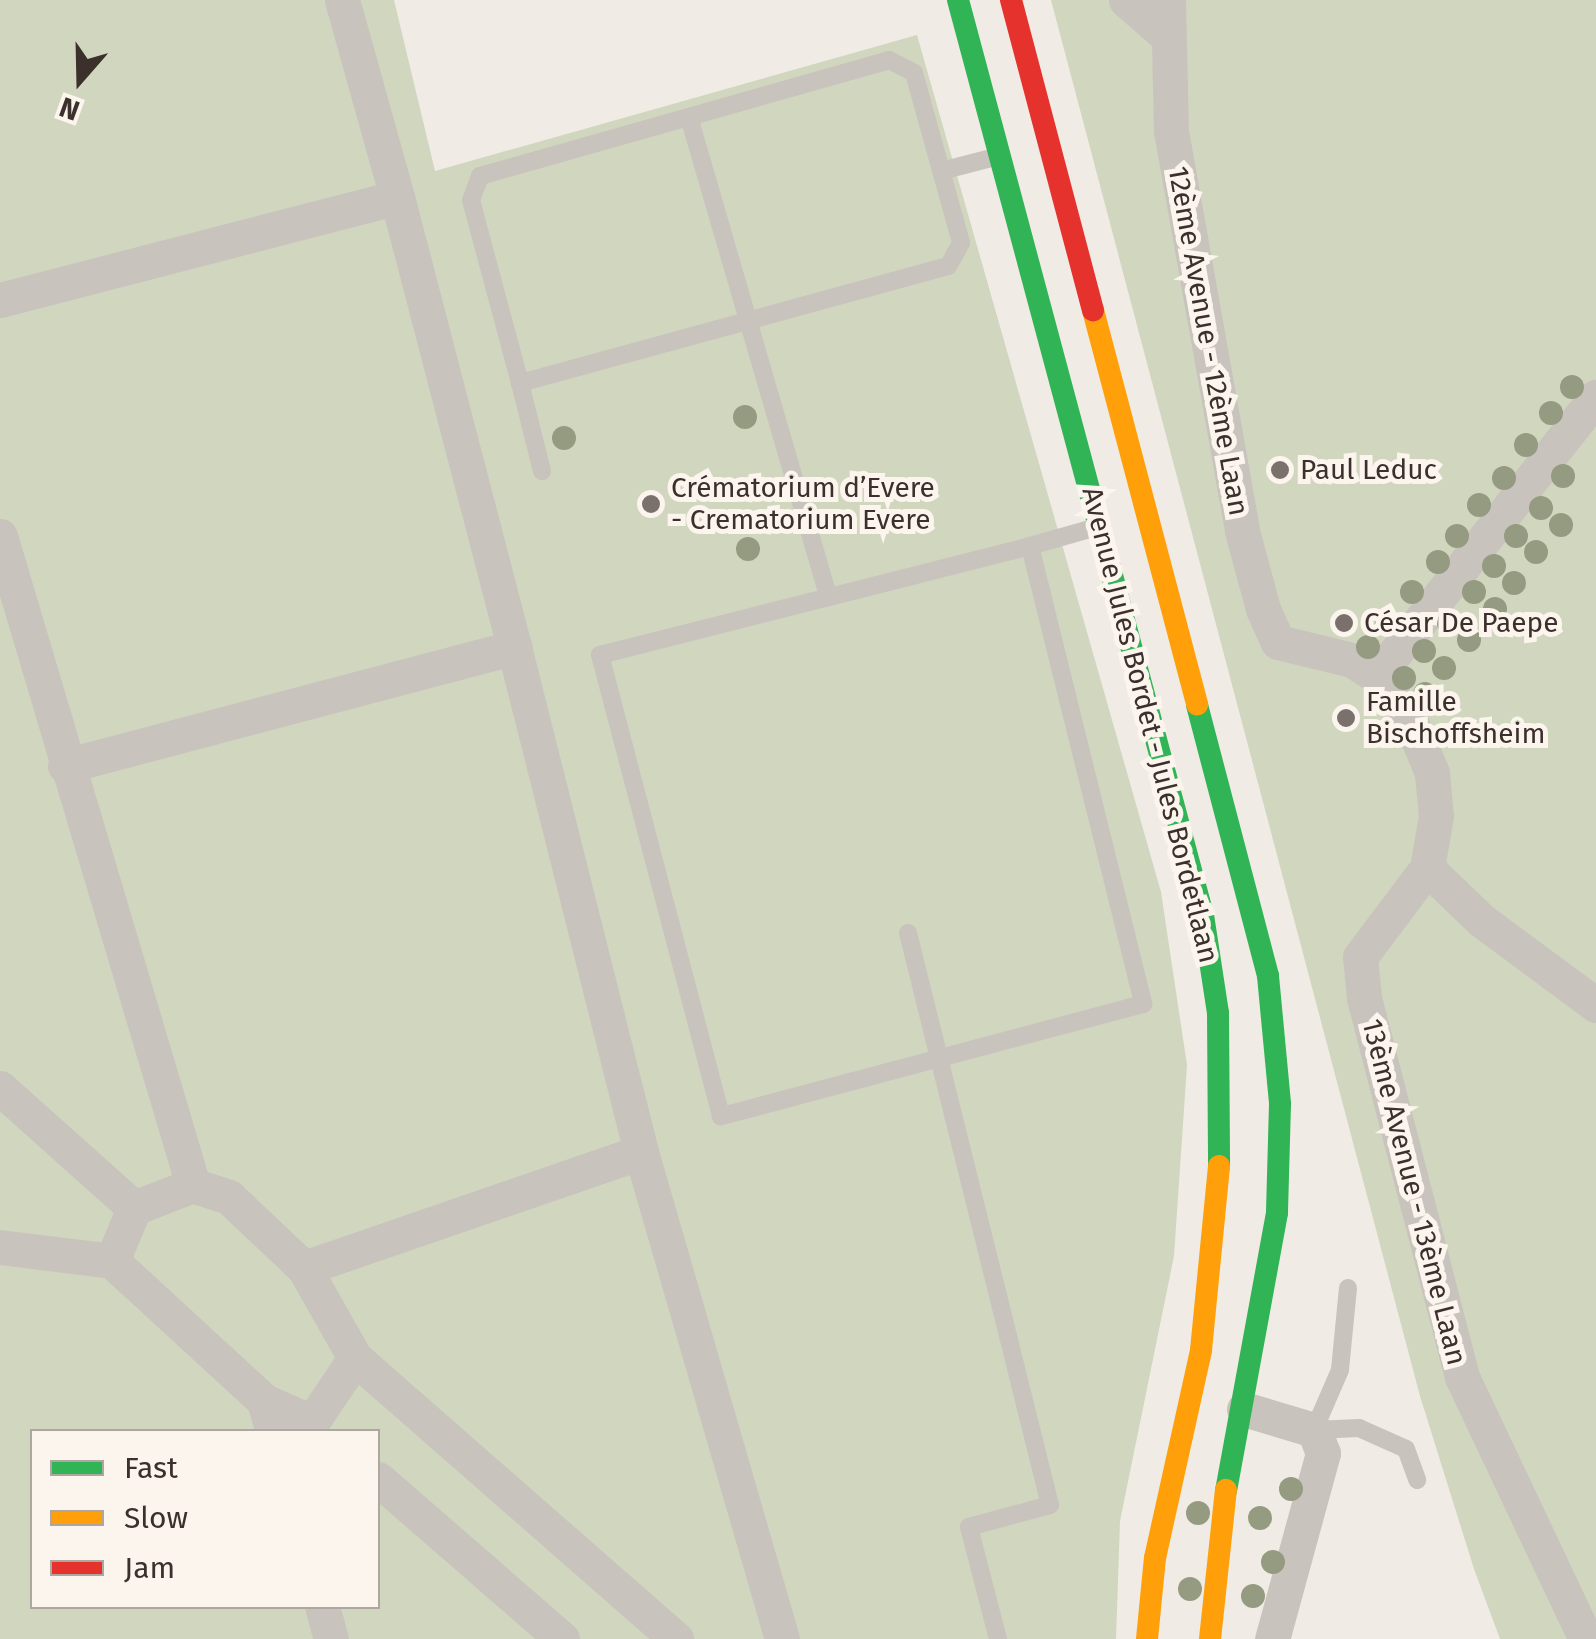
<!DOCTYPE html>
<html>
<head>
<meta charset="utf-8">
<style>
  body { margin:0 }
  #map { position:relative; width:1596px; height:1639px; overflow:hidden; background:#f0ebe5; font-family:"Fira Sans",sans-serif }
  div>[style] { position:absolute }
  .green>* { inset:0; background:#d1d6bf }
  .lane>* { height:18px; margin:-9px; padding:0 9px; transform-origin:9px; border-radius:9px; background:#c9c3be }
  .street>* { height:35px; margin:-17.5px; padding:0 17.5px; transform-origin:17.5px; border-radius:17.5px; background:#c9c3be }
  .fast>* { height:22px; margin:-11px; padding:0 11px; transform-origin:11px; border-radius:11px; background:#30b455 }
  .slow>* { height:22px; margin:-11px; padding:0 11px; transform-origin:11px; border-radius:11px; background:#ff9f0a }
  .jam>* { height:22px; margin:-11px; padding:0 11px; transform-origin:11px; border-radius:11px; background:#e5322d }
  .trees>* { width:24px; height:24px; margin:-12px; border-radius:50%; background:#959b80 }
  .dots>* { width:28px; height:28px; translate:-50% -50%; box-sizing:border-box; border:5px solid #fbf5ee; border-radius:50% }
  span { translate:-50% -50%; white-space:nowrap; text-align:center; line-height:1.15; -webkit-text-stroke:10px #fbf5ee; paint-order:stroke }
  .street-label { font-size:28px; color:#3b302b }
  .poi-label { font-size:28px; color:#3b302b }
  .left { translate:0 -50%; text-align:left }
  .legend { position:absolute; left:30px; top:1429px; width:350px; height:180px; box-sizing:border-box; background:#fbf5ee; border:2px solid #aea6a0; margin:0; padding:12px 18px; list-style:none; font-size:30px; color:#3b302b }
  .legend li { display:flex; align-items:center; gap:20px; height:50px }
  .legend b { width:50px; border:2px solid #aea6a0 }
  .north { position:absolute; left:30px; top:30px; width:100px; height:100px; -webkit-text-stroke:8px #fbf5ee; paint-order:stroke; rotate:200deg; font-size:28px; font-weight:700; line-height:40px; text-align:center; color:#3b302b }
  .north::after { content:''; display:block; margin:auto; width:35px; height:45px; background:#3b302b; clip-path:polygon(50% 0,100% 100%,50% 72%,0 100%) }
</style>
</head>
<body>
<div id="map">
  <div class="green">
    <div style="clip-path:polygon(evenodd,0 0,394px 0,435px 171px,917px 35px,1161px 892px,1187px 1065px,1174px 1256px,1120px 1521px,1116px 1639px,0 1639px,0 0,32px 1432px,378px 1432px,378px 1606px,32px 1606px,32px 1432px)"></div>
    <div style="clip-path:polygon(1051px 0,1596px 0,1596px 1639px,1500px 1639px,1474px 1569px,1420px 1396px)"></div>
  </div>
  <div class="lane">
    <div style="left:889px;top:60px;width:28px;rotate:27deg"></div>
    <div style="left:914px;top:73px;width:176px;rotate:74.5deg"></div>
    <div style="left:961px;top:243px;width:26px;rotate:119deg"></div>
    <div style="left:948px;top:266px;width:444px;rotate:164.7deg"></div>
    <div style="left:520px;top:383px;width:189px;rotate:-105deg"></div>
    <div style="left:471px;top:200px;width:26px;rotate:-69deg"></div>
    <div style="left:480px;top:176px;width:425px;rotate:-15.8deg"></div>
    <div style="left:689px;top:117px;width:500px;rotate:73.8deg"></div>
    <div style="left:941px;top:171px;width:60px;rotate:-14.5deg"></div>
    <div style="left:520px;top:383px;width:91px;rotate:76deg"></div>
    <div style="left:1030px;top:546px;width:472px;rotate:76.1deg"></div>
    <div style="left:1143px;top:1004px;width:437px;rotate:165.1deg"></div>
    <div style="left:721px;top:1116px;width:477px;rotate:-104.7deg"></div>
    <div style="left:600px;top:655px;width:444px;rotate:-14.2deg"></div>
    <div style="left:1030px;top:546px;width:70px;rotate:-15.8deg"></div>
    <div style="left:908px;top:933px;width:589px;rotate:76.06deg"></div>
    <div style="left:1050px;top:1505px;width:84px;rotate:164.8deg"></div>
    <div style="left:969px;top:1527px;width:116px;rotate:75.5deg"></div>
    <div style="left:1348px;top:1288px;width:82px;rotate:95.6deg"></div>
    <div style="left:1340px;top:1370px;width:65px;rotate:113.4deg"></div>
    <div style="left:1314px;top:1430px;width:45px;rotate:-2.5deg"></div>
    <div style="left:1359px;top:1428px;width:51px;rotate:24.1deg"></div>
    <div style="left:1406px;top:1449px;width:33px;rotate:70deg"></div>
  </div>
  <div class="street">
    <div style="left:342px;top:0;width:205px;rotate:74.4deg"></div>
    <div style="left:1126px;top:0;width:52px;rotate:41.1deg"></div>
    <div style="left:1168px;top:0;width:131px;rotate:88.7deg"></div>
    <div style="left:1171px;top:131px;width:406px;rotate:79.9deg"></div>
    <div style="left:1242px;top:531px;width:81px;rotate:74.9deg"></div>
    <div style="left:1263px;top:609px;width:36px;rotate:66deg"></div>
    <div style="left:1278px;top:642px;width:76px;rotate:13.7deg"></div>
    <div style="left:1352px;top:660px;width:30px;rotate:33deg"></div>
    <div style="left:1377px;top:676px;width:57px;rotate:53.5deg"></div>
    <div style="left:1411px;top:722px;width:55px;rotate:67.6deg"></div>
    <div style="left:1432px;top:773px;width:43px;rotate:84.7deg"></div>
    <div style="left:1436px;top:816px;width:53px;rotate:99.8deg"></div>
    <div style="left:1427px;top:868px;width:111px;rotate:127deg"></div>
    <div style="left:1360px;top:957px;width:41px;rotate:84.4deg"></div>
    <div style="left:1364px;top:998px;width:391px;rotate:75.5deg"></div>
    <div style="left:1462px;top:1377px;width:290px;rotate:64.7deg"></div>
    <div style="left:0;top:300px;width:410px;rotate:-14.5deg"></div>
    <div style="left:397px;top:197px;width:465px;rotate:75.4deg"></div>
    <div style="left:0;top:536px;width:677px;rotate:73.44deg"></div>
    <div style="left:1377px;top:676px;width:355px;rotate:-51.9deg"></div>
    <div style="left:65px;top:766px;width:465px;rotate:-14.8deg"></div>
    <div style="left:514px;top:647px;width:521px;rotate:75.88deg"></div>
    <div style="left:1427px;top:868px;width:75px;rotate:43.9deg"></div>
    <div style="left:1481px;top:920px;width:143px;rotate:36.5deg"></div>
    <div style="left:0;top:1088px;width:180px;rotate:41.8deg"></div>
    <div style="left:0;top:1247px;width:113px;rotate:7.1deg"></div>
    <div style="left:304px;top:1268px;width:356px;rotate:-19deg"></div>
    <div style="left:641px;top:1152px;width:507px;rotate:73.85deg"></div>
    <div style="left:355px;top:1358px;width:427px;rotate:41.2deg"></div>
    <div style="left:264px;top:1401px;width:52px;rotate:23.6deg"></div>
    <div style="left:312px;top:1422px;width:77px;rotate:-56.1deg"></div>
    <div style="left:355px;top:1358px;width:103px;rotate:-119.5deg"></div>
    <div style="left:304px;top:1268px;width:103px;rotate:-136.6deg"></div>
    <div style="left:229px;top:1197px;width:38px;rotate:-162deg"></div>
    <div style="left:193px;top:1185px;width:63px;rotate:158.7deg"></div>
    <div style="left:134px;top:1208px;width:57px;rotate:112.5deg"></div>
    <div style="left:112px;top:1261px;width:207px;rotate:42.6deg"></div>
    <div style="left:264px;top:1401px;width:32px;rotate:74deg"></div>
    <div style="left:1244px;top:1409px;width:73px;rotate:16.7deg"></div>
    <div style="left:1314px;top:1430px;width:25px;rotate:69deg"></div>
    <div style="left:1323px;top:1453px;width:193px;rotate:105.3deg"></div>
    <div style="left:378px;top:1479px;width:244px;rotate:41deg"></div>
    <div style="left:322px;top:1606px;width:34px;rotate:75deg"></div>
  </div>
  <div class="fast">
    <div style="left:958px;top:0;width:947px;rotate:75.01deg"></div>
    <div style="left:1203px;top:915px;width:99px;rotate:81.3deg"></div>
    <div style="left:1218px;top:1013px;width:153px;rotate:89.6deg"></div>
    <div style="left:1197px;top:705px;width:280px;rotate:75.3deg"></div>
    <div style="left:1268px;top:976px;width:129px;rotate:84.6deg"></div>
    <div style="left:1280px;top:1104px;width:109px;rotate:91.6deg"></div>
    <div style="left:1277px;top:1213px;width:282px;rotate:100.4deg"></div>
  </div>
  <div class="slow">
    <div style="left:1093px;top:310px;width:408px;rotate:75.2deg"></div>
    <div style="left:1147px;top:1639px;width:81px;rotate:-84.4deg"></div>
    <div style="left:1155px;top:1558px;width:213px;rotate:-77.5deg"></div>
    <div style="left:1201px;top:1350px;width:185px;rotate:-84.4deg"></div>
    <div style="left:1210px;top:1639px;width:150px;rotate:-83.9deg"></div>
  </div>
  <div class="jam">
    <div style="left:1011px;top:0;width:321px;rotate:75.2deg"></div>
  </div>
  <div class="trees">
    <div style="left:1572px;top:387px"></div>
    <div style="left:1551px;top:413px"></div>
    <div style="left:745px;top:417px"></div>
    <div style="left:564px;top:438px"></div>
    <div style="left:1526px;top:445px"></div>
    <div style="left:1563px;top:476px"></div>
    <div style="left:1504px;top:478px"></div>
    <div style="left:1479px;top:505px"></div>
    <div style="left:1541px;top:508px"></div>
    <div style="left:1561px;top:525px"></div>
    <div style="left:1457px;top:536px"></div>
    <div style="left:1516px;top:536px"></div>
    <div style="left:748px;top:549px"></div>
    <div style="left:1536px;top:552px"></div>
    <div style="left:1438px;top:562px"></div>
    <div style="left:1494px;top:566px"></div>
    <div style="left:1514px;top:583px"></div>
    <div style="left:1412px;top:592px"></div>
    <div style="left:1474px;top:592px"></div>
    <div style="left:1495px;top:609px"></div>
    <div style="left:1387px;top:621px"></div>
    <div style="left:1449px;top:623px"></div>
    <div style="left:1469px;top:640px"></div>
    <div style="left:1368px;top:647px"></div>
    <div style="left:1424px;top:651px"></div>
    <div style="left:1444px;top:668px"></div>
    <div style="left:1404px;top:678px"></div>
    <div style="left:1425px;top:694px"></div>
    <div style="left:1291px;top:1489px"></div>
    <div style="left:1198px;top:1513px"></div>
    <div style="left:1260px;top:1518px"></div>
    <div style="left:1273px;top:1562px"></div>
    <div style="left:1190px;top:1589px"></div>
    <div style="left:1253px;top:1596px"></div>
  </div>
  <div class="dots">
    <div style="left:1280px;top:470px;background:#7a716c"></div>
    <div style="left:651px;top:504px;background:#7a716c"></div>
    <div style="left:1344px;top:623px;background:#7a716c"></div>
    <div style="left:1346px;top:718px;background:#7a716c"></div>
  </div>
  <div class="street-label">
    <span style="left:1208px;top:341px;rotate:80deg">12ème Avenue - 12ème Laan</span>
    <span style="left:1150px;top:725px;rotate:76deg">Avenue Jules Bordet - Jules Bordetlaan</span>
    <span style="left:1414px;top:1192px;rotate:76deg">13ème Avenue - 13ème Laan</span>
  </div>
  <div class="poi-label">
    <span class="left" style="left:1300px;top:470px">Paul Leduc</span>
    <span class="left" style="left:671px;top:504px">Crématorium d’Evere<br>- Crematorium Evere</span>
    <span class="left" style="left:1364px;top:623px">César De Paepe</span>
    <span class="left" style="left:1366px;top:718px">Famille<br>Bischoffsheim</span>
  </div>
  <ul class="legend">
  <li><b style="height:12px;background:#30b455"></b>Fast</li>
  <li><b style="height:12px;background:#ff9f0a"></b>Slow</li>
  <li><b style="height:12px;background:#e5322d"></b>Jam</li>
  </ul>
  <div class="north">N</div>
</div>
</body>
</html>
